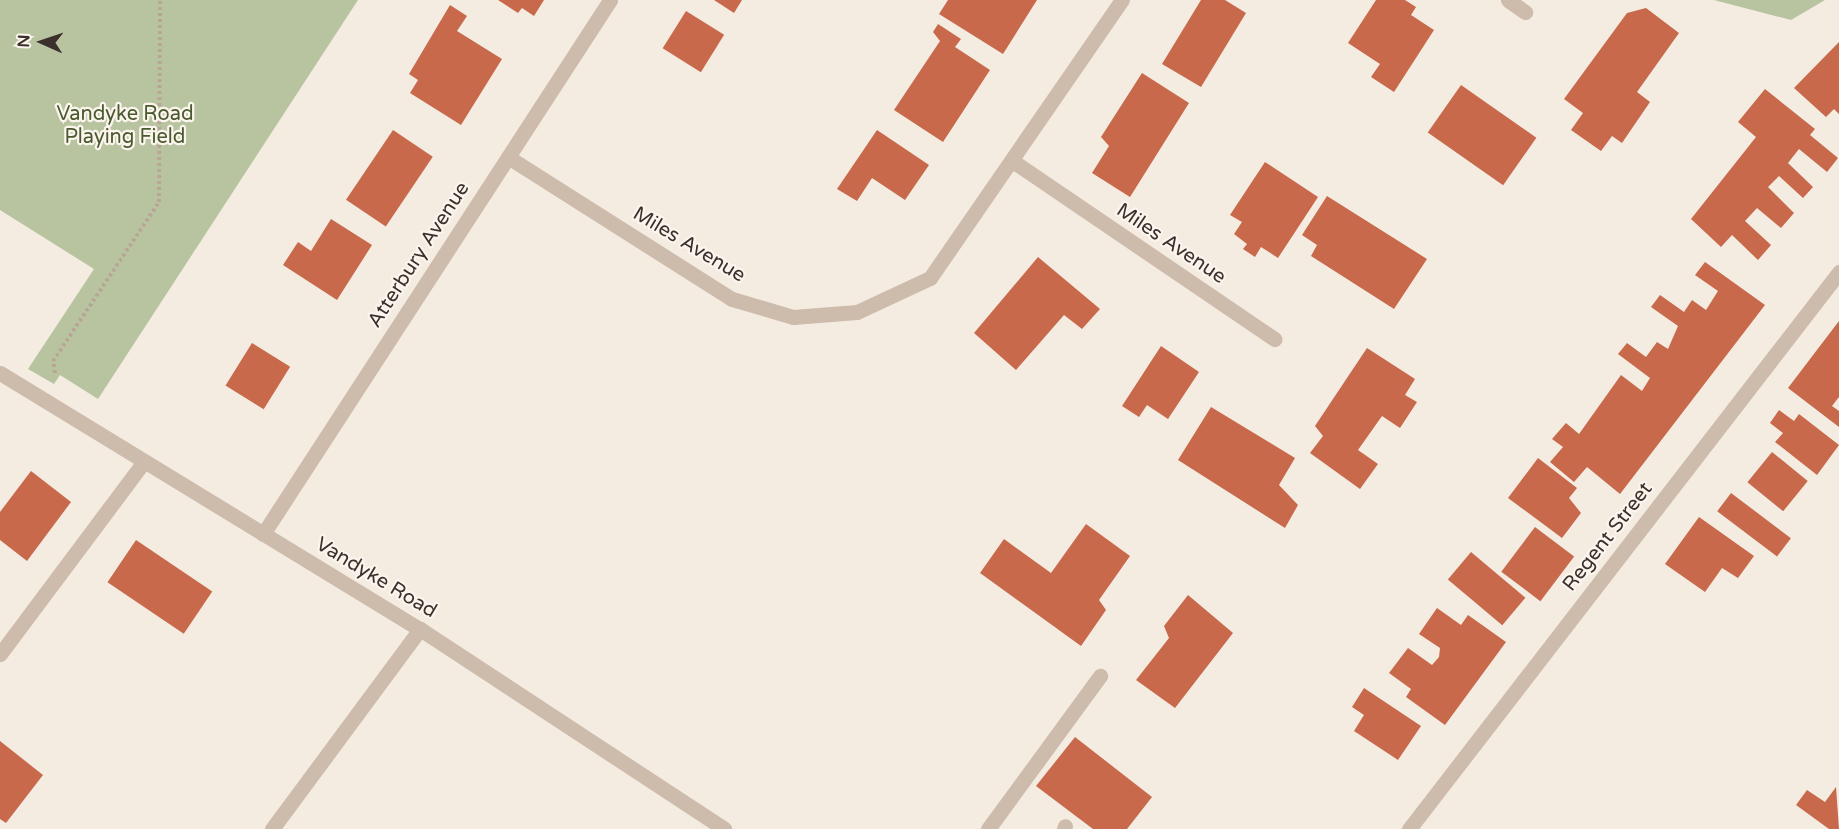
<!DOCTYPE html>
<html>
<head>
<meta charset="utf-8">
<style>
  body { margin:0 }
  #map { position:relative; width:1839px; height:829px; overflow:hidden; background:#f4ebe1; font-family:"Varela Round",sans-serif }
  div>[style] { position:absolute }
  .green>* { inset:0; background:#b8c4a0 }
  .building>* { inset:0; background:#c8694b; transform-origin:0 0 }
  .path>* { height:4px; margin-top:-2px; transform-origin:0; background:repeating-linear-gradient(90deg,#b9a596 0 3px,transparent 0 6px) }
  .minor>* { height:15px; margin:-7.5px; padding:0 7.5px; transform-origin:7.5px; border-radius:7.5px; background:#cdbbac }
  span { translate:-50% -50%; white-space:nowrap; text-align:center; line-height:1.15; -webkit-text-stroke:4.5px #fbf5ee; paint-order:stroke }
  .park-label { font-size:20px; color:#4a5a2e }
  .street-label { font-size:20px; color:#3b302b }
  .north { position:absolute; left:12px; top:12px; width:60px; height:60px; -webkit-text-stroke:4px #fbf5ee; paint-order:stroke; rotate:273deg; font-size:16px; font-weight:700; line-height:24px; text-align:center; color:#3b302b }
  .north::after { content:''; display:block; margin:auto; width:21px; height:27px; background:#3b302b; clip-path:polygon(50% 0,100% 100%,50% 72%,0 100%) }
</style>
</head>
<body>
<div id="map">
  <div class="green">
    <div style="clip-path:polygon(0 0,358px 0,98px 399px,60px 375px,54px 384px,28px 369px,94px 269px,0 210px)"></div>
    <div style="clip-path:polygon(1714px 0,1825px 0,1791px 20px)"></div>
  </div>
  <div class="building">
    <div style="clip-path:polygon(498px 0,544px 0,534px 16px,522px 8px,518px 13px)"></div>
    <div style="clip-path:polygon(714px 0,742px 0,734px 13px)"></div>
    <div style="clip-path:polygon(948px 0,1037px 0,1003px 54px,939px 14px)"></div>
    <div style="clip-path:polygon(1201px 0,1225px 0,1246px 13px,1201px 87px,1162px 64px)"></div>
    <div style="clip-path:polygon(1376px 0,1405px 0,1416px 7px,1411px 15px,1434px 30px,1394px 92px,1371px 77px,1380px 64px,1348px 43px)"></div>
    <div style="clip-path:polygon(450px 5px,467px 16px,457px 31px,502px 59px,461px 125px,410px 93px,418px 80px,409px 74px)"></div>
    <div style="clip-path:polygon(1646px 8px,1679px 33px,1637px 92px,1650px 102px,1622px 143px,1612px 136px,1601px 151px,1571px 130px,1583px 113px,1564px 99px,1627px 13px)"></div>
    <div style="left:686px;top:11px;width:45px;height:44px;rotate:32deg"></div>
    <div style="clip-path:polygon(938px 24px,961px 39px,955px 47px,990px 70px,943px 142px,894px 110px,940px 41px,933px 32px)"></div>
    <div style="clip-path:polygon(1839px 42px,1839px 114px,1834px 109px,1826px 117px,1794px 88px)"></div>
    <div style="clip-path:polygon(1142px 73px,1189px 103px,1130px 197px,1092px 173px,1109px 146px,1101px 137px)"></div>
    <div style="left:1461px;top:85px;width:92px;height:58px;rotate:35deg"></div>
    <div style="clip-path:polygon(1765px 89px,1815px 129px,1810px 135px,1838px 158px,1827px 172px,1799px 149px,1788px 163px,1813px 187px,1803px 198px,1779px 176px,1768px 187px,1794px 213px,1781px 228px,1757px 208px,1745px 221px,1771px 245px,1758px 260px,1732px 235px,1721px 247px,1691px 219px,1756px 137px,1738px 122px)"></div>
    <div style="left:393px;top:130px;width:48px;height:84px;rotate:34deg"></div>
    <div style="clip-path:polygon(877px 130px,929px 165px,905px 200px,872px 178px,857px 201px,837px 189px)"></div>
    <div style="clip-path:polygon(1265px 162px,1318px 197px,1278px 258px,1261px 247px,1255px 257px,1243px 249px,1247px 244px,1234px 234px,1242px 222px,1230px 215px)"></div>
    <div style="clip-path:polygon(1327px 196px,1427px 259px,1394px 309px,1311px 256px,1317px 245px,1302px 235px)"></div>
    <div style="clip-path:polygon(331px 219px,372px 245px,337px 300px,283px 265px,298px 242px,311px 251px)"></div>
    <div style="clip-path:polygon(1038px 257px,1100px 309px,1082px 329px,1064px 315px,1016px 370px,974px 333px)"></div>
    <div style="clip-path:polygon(1705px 262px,1765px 305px,1620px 494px,1587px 467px,1574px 482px,1550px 462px,1563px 447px,1552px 439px,1566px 423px,1579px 434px,1621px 375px,1642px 391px,1650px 378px,1618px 354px,1627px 343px,1646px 357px,1657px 342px,1668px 349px,1678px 326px,1651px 307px,1660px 295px,1684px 312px,1692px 300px,1706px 310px,1718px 291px,1695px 275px)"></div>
    <div style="clip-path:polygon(1839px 321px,1839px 397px,1832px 406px,1839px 411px,1839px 427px,1788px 388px)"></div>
    <div style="left:252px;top:343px;width:45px;height:50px;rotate:32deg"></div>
    <div style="clip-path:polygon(1161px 346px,1199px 372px,1168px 419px,1147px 405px,1139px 417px,1122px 406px)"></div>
    <div style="clip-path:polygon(1367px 348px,1415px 379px,1405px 395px,1417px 402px,1400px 428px,1382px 416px,1358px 450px,1378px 464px,1360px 489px,1310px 453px,1323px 436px,1315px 426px)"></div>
    <div style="clip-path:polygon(1211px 407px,1295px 458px,1279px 485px,1298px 505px,1285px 528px,1178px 460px)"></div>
    <div style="clip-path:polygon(1779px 410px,1794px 421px,1799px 414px,1839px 445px,1817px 475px,1775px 442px,1783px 433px,1770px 423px)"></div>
    <div style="left:1772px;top:452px;width:46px;height:39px;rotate:39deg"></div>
    <div style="clip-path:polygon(1538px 458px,1577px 488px,1569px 498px,1581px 513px,1562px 538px,1508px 498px)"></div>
    <div style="clip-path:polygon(31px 471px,71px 502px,27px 561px,0 540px,0 512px)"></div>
    <div style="left:1731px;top:493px;width:75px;height:23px;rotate:37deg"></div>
    <div style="clip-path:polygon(1699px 517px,1754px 556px,1738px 578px,1722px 568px,1705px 592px,1665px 564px)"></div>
    <div style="clip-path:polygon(1086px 524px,1130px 556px,1099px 600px,1106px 610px,1081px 646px,980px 573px,1004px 539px,1051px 573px)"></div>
    <div style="left:1535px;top:527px;width:49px;height:56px;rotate:37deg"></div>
    <div style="left:136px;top:540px;width:92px;height:51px;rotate:34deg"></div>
    <div style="left:1471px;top:552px;width:71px;height:36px;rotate:40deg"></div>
    <div style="clip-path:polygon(1188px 595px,1233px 633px,1175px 708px,1136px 680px,1169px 638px,1164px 626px)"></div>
    <div style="clip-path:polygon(1437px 608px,1461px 625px,1468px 615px,1506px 642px,1445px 725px,1406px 697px,1411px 689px,1389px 673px,1408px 648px,1432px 665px,1439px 657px,1440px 648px,1419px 634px)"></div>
    <div style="clip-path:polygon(1364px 688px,1421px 726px,1398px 760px,1354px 731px,1364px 715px,1352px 707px)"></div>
    <div style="clip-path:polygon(1075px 737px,1152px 797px,1127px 829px,1093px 829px,1036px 786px)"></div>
    <div style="clip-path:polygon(0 741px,43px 775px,6px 823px,0 819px)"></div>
    <div style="clip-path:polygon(1836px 787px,1839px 829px,1829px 829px,1796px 805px,1807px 790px,1825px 802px)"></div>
  </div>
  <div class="path">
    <div style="left:55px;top:373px;width:12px;rotate:-99deg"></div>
    <div style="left:53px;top:361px;width:191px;rotate:-56.3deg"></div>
    <div style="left:159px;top:202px;width:202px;rotate:-89.7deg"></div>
  </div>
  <div class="minor">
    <div style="left:1508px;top:0;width:21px;rotate:35deg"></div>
    <div style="left:508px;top:157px;width:265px;rotate:32.4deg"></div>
    <div style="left:732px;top:299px;width:64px;rotate:16.4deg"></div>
    <div style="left:793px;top:317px;width:64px;rotate:-4.5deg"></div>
    <div style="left:857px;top:312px;width:81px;rotate:-25deg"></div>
    <div style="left:930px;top:278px;width:338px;rotate:-55.4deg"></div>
    <div style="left:1014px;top:162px;width:315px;rotate:34.2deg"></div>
    <div style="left:0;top:373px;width:492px;rotate:31.4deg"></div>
    <div style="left:420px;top:629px;width:364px;rotate:33.3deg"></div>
    <div style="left:263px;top:534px;width:637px;rotate:-56.98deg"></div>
    <div style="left:0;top:654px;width:239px;rotate:-53.2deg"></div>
    <div style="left:272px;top:829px;width:249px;rotate:-53.5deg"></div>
    <div style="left:988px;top:829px;width:190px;rotate:-53.8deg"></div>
    <div style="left:1064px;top:829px;width:3px;rotate:-72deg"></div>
    <div style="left:1409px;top:829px;width:704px;rotate:-52.33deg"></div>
  </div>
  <div class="park-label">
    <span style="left:125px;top:126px">Vandyke Road<br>Playing Field</span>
  </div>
  <div class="street-label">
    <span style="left:1171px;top:244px;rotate:34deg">Miles Avenue</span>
    <span style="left:689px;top:245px;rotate:31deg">Miles Avenue</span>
    <span style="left:419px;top:255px;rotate:-57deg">Atterbury Avenue</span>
    <span style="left:1608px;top:537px;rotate:-52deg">Regent Street</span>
    <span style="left:376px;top:578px;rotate:31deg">Vandyke Road</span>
  </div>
  <div class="north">N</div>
</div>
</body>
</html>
